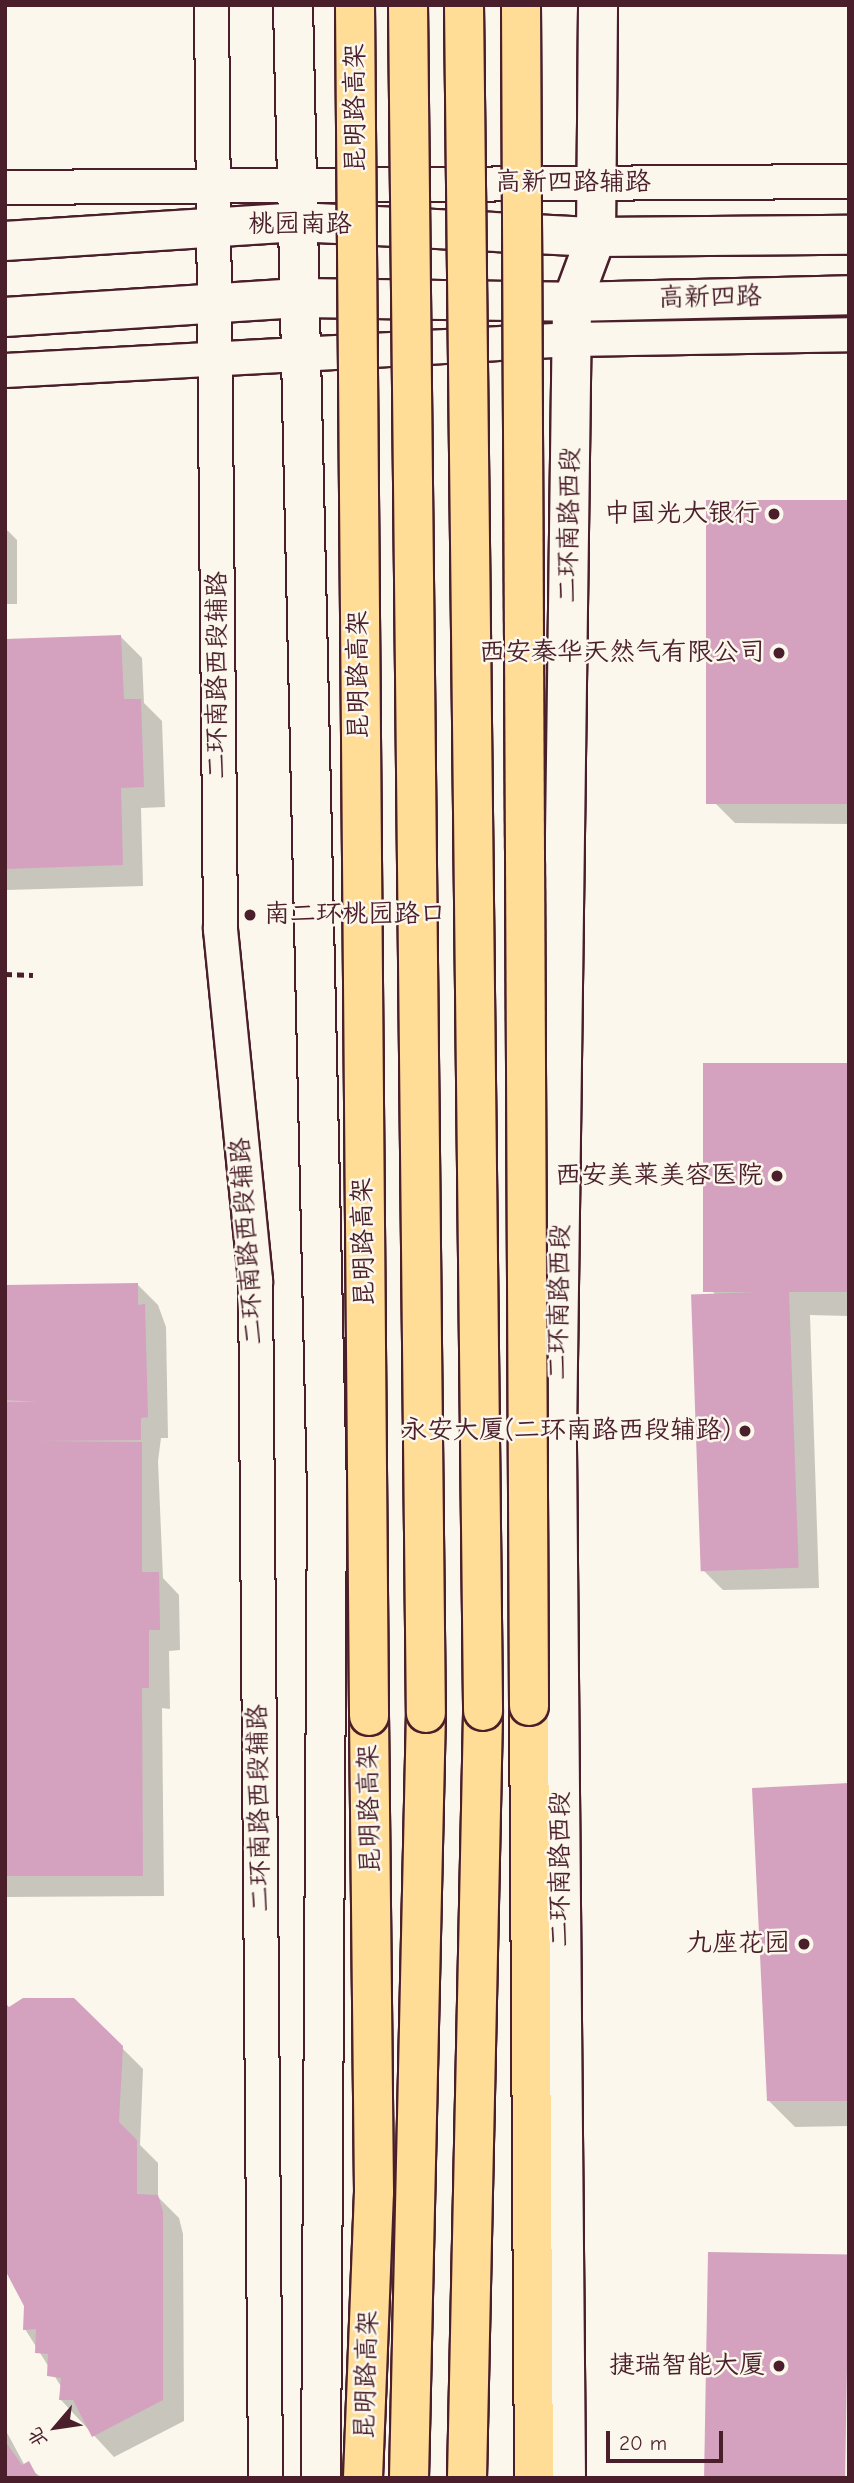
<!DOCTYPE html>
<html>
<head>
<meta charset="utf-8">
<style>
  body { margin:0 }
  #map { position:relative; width:854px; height:2483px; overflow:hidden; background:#fbf7ec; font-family:"Comic Neue","LXGW WenKai TC",sans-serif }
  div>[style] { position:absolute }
  .shadow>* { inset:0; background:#0003 }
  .building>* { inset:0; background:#d4a2bf; transform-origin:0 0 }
  .path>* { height:4.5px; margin-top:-2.25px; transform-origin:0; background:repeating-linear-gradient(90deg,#4a1f2b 0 7px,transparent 0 12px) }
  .roads { filter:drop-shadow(2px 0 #4a1f2b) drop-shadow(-2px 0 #4a1f2b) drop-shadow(0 2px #4a1f2b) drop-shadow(0 -2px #4a1f2b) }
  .minor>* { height:33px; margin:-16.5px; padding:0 16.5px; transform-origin:16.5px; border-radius:16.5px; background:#fbf7ec }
  .secondary>* { height:38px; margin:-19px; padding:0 19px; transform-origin:19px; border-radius:19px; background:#fbf7ec }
  .trunk>* { height:38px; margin:-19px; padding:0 19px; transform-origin:19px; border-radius:19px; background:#ffdd96 }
  .bridges { filter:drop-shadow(2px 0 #4a1f2b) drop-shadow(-2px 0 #4a1f2b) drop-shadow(0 2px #4a1f2b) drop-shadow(0 -2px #4a1f2b) }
  .trunk-bridge>* { height:38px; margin:-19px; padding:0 19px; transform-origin:19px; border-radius:19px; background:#ffdd96 }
  .dots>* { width:19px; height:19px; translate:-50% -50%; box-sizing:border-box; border:4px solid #fbf7ec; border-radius:50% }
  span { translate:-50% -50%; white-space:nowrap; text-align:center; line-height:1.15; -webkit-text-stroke:5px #fbf7ec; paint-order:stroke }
  .street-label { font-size:26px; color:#4a1f2b }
  .poi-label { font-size:26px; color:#4a1f2b }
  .right { translate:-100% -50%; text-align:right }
  .left { translate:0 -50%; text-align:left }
  .frame { position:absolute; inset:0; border:7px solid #4a1f2b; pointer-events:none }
  .north { position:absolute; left:21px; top:2392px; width:70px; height:70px; -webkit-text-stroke:5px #fbf7ec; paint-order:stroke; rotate:241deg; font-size:19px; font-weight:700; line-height:28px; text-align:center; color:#4a1f2b }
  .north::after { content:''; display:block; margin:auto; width:24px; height:32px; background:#4a1f2b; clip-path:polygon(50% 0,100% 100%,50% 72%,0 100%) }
  .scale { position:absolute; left:606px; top:2431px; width:117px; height:32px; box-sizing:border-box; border:4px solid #4a1f2b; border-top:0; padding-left:9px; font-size:21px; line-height:24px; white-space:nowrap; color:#4a1f2b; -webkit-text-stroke:5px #fbf7ec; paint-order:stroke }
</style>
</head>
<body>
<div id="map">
  <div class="shadow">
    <div style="clip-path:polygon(849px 502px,849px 824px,735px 823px,714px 802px)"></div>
    <div style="clip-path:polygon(5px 528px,17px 540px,17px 604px,5px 604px)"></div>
    <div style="clip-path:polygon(121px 637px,142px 658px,144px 703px,162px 721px,165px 807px,141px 808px,143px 886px,7px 890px,5px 641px)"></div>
    <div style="clip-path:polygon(849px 1064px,849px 1316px,810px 1315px,819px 1588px,723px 1590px,702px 1569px,716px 1295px,708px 1287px)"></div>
    <div style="clip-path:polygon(137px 1284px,158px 1305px,166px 1327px,168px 1438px,161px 1438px,158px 1461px,163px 1578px,179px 1595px,180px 1650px,169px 1651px,170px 1709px,162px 1708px,164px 1896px,5px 1897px,5px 1287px)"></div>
    <div style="clip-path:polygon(849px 1785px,849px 2126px,795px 2127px,769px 2101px)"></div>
    <div style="clip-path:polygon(73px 1999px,143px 2069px,140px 2145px,158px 2163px,158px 2197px,179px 2218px,183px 2234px,184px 2421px,114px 2457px,61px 2400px,62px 2388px,25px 2329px)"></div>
    <div style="clip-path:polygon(5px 2429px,25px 2466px,43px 2478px,5px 2478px)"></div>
  </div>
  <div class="building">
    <div style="left:849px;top:500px;width:304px;height:143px;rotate:90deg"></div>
    <div style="clip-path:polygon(121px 635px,124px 699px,141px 699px,144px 787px,121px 788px,123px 865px,5px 869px,5px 639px)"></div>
    <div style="left:849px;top:1063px;width:229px;height:146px;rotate:90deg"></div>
    <div style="clip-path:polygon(138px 1283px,138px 1305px,145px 1304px,148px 1417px,141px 1418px,141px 1440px,38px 1441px,142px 1442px,142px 1572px,159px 1572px,160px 1630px,149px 1630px,149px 1688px,142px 1688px,143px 1876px,5px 1876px,5px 1402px,38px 1402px,5px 1400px,5px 1285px)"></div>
    <div style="left:789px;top:1291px;width:277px;height:98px;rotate:88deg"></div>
    <div style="clip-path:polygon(849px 1783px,849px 2101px,767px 2101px,752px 1788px)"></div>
    <div style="clip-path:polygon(23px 1998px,74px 1998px,123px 2046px,119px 2122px,137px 2140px,137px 2194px,158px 2195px,163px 2212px,163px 2400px,92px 2437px,73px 2400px,59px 2400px,61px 2378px,47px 2376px,48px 2354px,35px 2353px,36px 2329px,23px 2330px,24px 2306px,5px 2270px,5px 2003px,9px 2007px)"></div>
    <div style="left:708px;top:2252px;width:141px;height:226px;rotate:1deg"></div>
    <div style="clip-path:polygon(5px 2441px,22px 2465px,29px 2461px,38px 2478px,5px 2478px)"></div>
  </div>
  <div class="path">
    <div style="left:5px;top:974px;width:28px;rotate:2deg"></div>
  </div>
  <div class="roads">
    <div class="minor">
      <div style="left:211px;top:5px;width:924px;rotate:89.44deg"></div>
      <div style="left:220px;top:929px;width:353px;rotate:84.3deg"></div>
      <div style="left:255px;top:1280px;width:1198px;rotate:89.52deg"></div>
      <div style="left:5px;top:187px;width:844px;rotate:-0.41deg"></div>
      <div style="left:5px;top:370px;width:568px;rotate:-3.13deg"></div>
      <div style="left:572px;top:339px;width:277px;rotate:-1deg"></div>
    </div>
    <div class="secondary">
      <div style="left:293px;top:5px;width:1487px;rotate:88.69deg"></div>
      <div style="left:327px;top:1492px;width:986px;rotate:90.35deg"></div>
      <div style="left:5px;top:241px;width:293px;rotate:-3.7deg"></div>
      <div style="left:297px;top:222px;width:299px;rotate:2.9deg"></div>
      <div style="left:596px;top:237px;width:253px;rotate:-0.5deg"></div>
      <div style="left:5px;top:317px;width:298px;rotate:-3.7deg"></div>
      <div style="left:302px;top:298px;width:270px;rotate:0.8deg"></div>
      <div style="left:572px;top:302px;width:277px;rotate:-1.4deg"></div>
      <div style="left:566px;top:2478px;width:1040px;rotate:-90.5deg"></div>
      <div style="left:557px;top:1438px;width:1136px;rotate:-89.24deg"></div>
      <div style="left:572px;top:302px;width:69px;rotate:-69.7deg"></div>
      <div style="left:596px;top:237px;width:232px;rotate:-89.5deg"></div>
    </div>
    <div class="trunk">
      <div style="left:529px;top:1706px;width:772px;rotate:89.63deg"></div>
      <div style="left:363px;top:2478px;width:286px;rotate:-87.8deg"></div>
      <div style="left:374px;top:2192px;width:476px;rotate:-90.6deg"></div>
      <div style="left:409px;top:2478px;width:765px;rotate:-88.73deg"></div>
      <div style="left:467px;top:2478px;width:767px;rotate:-88.8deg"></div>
    </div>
  </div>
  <div class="bridges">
    <div class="trunk-bridge">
      <div style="left:355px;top:5px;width:1711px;rotate:89.53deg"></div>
      <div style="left:408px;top:5px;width:1708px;rotate:89.4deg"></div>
      <div style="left:464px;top:5px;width:1706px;rotate:89.36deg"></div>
      <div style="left:521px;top:5px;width:1701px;rotate:89.73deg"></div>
    </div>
  </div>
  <div class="dots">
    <div style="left:774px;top:514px;background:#4a1f2b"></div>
    <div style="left:779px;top:653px;background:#4a1f2b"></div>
    <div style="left:250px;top:915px;background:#4a1f2b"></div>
    <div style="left:777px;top:1176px;background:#4a1f2b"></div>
    <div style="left:745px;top:1431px;background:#4a1f2b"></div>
    <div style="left:804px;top:1944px;background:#4a1f2b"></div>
    <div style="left:779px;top:2366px;background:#4a1f2b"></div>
  </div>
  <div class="street-label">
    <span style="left:356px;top:108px;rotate:-90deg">昆明路高架</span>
    <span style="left:573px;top:183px">高新四路辅路</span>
    <span style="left:300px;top:225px">桃园南路</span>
    <span style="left:710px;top:298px;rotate:-1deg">高新四路</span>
    <span style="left:570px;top:525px;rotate:-89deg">二环南路西段</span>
    <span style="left:218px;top:675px;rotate:-90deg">二环南路西段辅路</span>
    <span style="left:359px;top:675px;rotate:-90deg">昆明路高架</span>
    <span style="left:248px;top:1241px;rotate:-94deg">二环南路西段辅路</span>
    <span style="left:364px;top:1242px;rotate:-91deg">昆明路高架</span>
    <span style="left:560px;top:1302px;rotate:-89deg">二环南路西段</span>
    <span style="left:260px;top:1808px;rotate:-91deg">二环南路西段辅路</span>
    <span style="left:370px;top:1809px;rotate:-91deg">昆明路高架</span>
    <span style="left:561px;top:1869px;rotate:-90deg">二环南路西段</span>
    <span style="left:367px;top:2375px;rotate:-88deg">昆明路高架</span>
  </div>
  <div class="poi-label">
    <span class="right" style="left:760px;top:514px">中国光大银行</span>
    <span class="right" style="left:765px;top:653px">西安秦华天然气有限公司</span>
    <span class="left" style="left:264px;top:915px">南二环桃园路口</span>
    <span class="right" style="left:763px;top:1176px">西安美莱美容医院</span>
    <span class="right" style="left:731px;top:1431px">永安大厦(二环南路西段辅路)</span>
    <span class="right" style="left:790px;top:1944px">九座花园</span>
    <span class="right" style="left:765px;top:2366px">捷瑞智能大厦</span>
  </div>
  <div class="frame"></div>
  <div class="north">北</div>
  <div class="scale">20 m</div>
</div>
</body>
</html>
